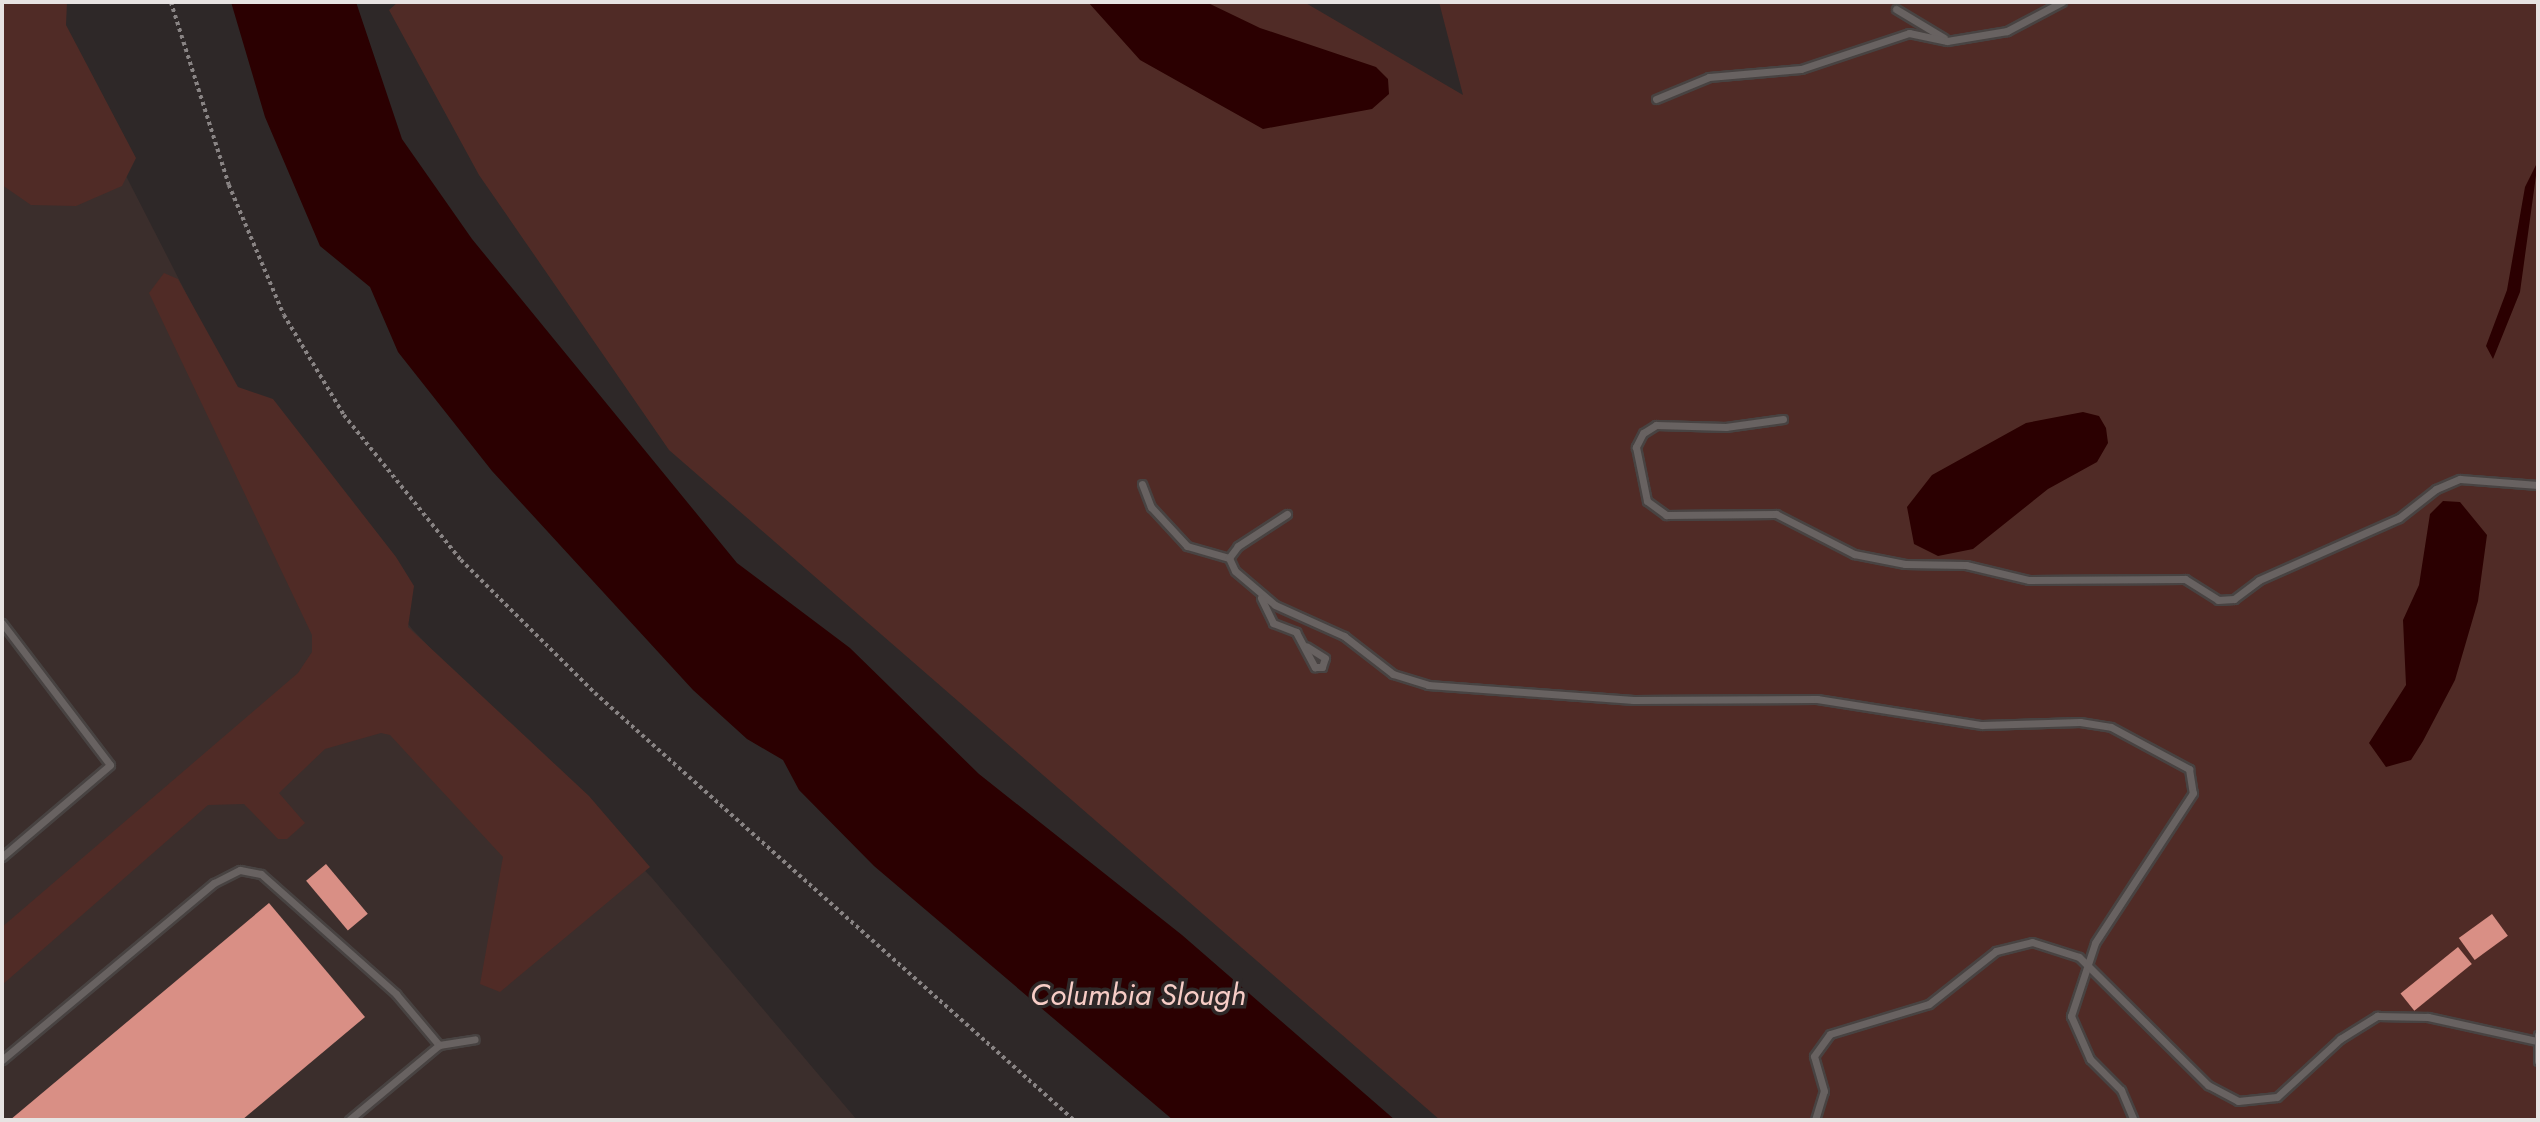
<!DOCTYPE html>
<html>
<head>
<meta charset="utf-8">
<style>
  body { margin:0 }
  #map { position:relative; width:2540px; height:1122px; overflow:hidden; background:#2e2828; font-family:Jost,sans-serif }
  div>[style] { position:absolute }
  .built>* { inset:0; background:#3b2e2c }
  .green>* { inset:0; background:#502b26 }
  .water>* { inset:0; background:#2b0001 }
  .building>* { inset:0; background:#d98f85; transform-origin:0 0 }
  .path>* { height:3.5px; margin-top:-1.75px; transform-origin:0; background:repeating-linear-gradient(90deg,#898484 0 3.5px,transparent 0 7px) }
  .roads { filter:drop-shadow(2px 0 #484342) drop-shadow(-2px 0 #484342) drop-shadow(0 2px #484342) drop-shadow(0 -2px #484342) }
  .lane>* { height:7px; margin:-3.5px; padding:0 3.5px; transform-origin:3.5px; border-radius:3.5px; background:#686261 }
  span { translate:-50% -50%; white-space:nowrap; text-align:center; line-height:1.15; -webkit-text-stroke:7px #2e2828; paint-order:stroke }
  .water-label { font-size:30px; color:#f7cdc6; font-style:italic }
  .frame { position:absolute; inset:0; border:4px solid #e7e3e2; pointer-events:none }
</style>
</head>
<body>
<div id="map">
  <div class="built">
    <div style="clip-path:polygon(2px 34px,124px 172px,228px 375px,319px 514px,413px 630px,652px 878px,857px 1120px,2px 1120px)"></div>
  </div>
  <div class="green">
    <div style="clip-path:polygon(2px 2px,67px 2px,66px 25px,136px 158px,122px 186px,76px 206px,31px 205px,2px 185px)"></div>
    <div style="clip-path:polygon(398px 2px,1304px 2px,1463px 95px,1439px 2px,2538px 2px,2538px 1120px,1440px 1120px,669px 450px,479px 175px,389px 10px)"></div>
    <div style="clip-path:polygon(164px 273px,178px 279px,238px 387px,273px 399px,396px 557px,414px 586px,408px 627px,589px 796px,650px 867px,500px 992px,480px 984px,503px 857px,390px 735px,381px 733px,325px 749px,279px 793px,305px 823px,287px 839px,278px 839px,244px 804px,208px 805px,2px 985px,2px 927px,298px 673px,312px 652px,312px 635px,149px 293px)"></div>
  </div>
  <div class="water">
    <div style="clip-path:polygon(231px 2px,356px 2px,402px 139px,472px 239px,737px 563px,850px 648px,979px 774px,1182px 935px,1395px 1120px,1173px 1120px,874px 866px,799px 790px,783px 760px,747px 739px,693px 690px,492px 471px,398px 352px,370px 287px,320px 246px,265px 117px)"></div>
    <div style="clip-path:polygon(1088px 2px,1206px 2px,1260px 28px,1376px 67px,1388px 79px,1389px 94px,1372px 109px,1263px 129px,1140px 60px)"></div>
    <div style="clip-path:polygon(2538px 161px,2520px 292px,2493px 359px,2486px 346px,2507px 290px,2525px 187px)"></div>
    <div style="clip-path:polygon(2083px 412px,2099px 416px,2106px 428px,2108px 443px,2097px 462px,2048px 489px,1973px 549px,1938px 556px,1914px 544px,1907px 507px,1932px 475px,2026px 423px)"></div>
    <div style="clip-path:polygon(2443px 501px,2460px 502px,2487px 535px,2478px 601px,2455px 680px,2423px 741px,2411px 760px,2386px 767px,2369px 743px,2406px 685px,2403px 620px,2419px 585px,2430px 514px)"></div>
  </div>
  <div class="building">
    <div style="left:326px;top:864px;width:65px;height:26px;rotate:50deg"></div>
    <div style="clip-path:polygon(269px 903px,365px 1017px,242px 1120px,10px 1120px)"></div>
    <div style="left:2492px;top:914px;width:27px;height:41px;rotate:54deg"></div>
    <div style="left:2458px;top:947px;width:22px;height:74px;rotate:51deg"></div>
  </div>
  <div class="path">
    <div style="left:171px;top:2px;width:192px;rotate:72.4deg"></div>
    <div style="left:229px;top:185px;width:141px;rotate:67.1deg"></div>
    <div style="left:284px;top:315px;width:117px;rotate:59deg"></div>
    <div style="left:344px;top:415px;width:186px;rotate:51.1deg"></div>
    <div style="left:461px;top:560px;width:189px;rotate:44.8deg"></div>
    <div style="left:595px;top:693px;width:642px;rotate:41.72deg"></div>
  </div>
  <div class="roads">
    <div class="lane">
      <div style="left:1896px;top:9px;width:56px;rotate:31.1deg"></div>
      <div style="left:1656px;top:99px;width:57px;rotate:-22.5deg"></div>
      <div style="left:1709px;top:77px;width:92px;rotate:-5deg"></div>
      <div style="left:1801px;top:69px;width:114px;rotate:-18.4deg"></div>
      <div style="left:1909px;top:33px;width:39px;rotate:12deg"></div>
      <div style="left:1947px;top:41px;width:61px;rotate:-9.5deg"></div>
      <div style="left:2007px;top:31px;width:62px;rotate:-27.8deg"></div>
      <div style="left:1783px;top:419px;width:58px;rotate:172deg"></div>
      <div style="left:1726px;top:427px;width:70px;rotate:-178.4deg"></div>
      <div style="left:1656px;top:425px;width:15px;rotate:148deg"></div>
      <div style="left:1643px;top:433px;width:16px;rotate:117deg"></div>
      <div style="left:1636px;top:447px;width:55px;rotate:78.5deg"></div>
      <div style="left:1647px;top:501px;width:24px;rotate:36deg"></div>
      <div style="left:1666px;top:515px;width:110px;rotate:-0.5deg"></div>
      <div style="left:1776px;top:514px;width:88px;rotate:27.1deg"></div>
      <div style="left:1854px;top:554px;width:52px;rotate:11.1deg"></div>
      <div style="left:1905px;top:564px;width:61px;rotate:0.9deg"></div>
      <div style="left:1966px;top:565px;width:65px;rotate:13.4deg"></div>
      <div style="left:2029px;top:580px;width:156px;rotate:-0.4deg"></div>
      <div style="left:2185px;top:579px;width:39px;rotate:32deg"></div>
      <div style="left:2218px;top:600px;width:16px;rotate:-4deg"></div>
      <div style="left:2234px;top:599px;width:31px;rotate:-37deg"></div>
      <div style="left:2259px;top:580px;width:153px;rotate:-23.9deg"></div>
      <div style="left:2399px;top:518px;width:47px;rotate:-38.1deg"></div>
      <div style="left:2436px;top:489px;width:26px;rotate:-23deg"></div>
      <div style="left:2460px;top:479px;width:78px;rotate:4.4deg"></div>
      <div style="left:1142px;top:484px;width:25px;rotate:69deg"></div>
      <div style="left:1151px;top:507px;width:53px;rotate:47.3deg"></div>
      <div style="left:1187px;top:546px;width:44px;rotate:15.9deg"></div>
      <div style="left:1287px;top:514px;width:59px;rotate:146.9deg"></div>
      <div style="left:1238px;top:546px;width:15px;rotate:127deg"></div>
      <div style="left:1229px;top:558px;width:14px;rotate:65deg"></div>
      <div style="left:1235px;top:571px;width:52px;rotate:40.4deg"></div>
      <div style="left:1275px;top:605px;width:76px;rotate:24.2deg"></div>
      <div style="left:1344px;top:636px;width:62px;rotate:37.8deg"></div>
      <div style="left:1393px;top:674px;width:37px;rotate:17deg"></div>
      <div style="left:1428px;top:685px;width:206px;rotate:4.2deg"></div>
      <div style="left:1633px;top:700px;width:184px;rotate:-0.3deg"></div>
      <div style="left:1817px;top:699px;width:167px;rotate:9deg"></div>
      <div style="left:1982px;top:725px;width:98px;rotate:-1.8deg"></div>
      <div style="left:2080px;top:722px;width:31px;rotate:9deg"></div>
      <div style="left:2111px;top:727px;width:89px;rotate:28.3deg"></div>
      <div style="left:2189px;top:769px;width:24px;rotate:81deg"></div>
      <div style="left:2193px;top:793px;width:179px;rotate:123.2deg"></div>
      <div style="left:2095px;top:943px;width:77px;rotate:108.2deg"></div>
      <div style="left:2071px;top:1016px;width:47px;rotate:66.2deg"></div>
      <div style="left:2090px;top:1059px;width:44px;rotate:45deg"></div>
      <div style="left:2121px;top:1090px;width:33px;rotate:67deg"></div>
      <div style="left:1261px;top:598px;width:28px;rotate:64deg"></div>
      <div style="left:1273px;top:623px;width:25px;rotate:21deg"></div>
      <div style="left:1296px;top:632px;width:40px;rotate:62deg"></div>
      <div style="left:1315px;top:667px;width:7px"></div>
      <div style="left:1322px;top:667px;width:9px;rotate:-72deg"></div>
      <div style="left:1325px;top:658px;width:22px;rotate:-148deg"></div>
      <div style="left:2px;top:623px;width:178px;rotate:52.7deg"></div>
      <div style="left:110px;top:765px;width:142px;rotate:139.6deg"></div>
      <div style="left:2538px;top:1035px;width:26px;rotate:90deg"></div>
      <div style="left:2px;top:1060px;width:276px;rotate:-39.9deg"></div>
      <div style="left:214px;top:883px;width:29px;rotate:-27deg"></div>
      <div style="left:240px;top:870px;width:21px;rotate:11deg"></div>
      <div style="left:261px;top:874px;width:181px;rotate:41.6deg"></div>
      <div style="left:396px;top:994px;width:67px;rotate:49.9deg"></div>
      <div style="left:349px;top:1120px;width:117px;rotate:-39.8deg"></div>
      <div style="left:439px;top:1045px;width:36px;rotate:-9deg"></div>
      <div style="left:1815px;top:1120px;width:30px;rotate:-73deg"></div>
      <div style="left:1824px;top:1091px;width:36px;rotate:-106deg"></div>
      <div style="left:1814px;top:1056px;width:27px;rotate:-54deg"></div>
      <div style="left:1830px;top:1034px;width:103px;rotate:-16.9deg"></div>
      <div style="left:1929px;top:1004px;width:85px;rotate:-38.3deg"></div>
      <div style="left:1996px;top:951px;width:37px;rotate:-14deg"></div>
      <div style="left:2032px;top:942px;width:49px;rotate:17.7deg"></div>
      <div style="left:2079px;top:957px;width:182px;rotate:44.8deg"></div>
      <div style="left:2208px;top:1085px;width:34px;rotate:28deg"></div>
      <div style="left:2238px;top:1101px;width:39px;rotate:-6deg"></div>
      <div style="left:2277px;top:1097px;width:86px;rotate:-42.6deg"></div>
      <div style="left:2340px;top:1039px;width:44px;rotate:-31.9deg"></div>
      <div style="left:2377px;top:1016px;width:51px;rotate:1.1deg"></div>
      <div style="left:2428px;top:1017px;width:112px;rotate:12.4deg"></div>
    </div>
  </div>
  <div class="water-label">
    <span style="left:1138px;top:995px">Columbia Slough</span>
  </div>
  <div class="frame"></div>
</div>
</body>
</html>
